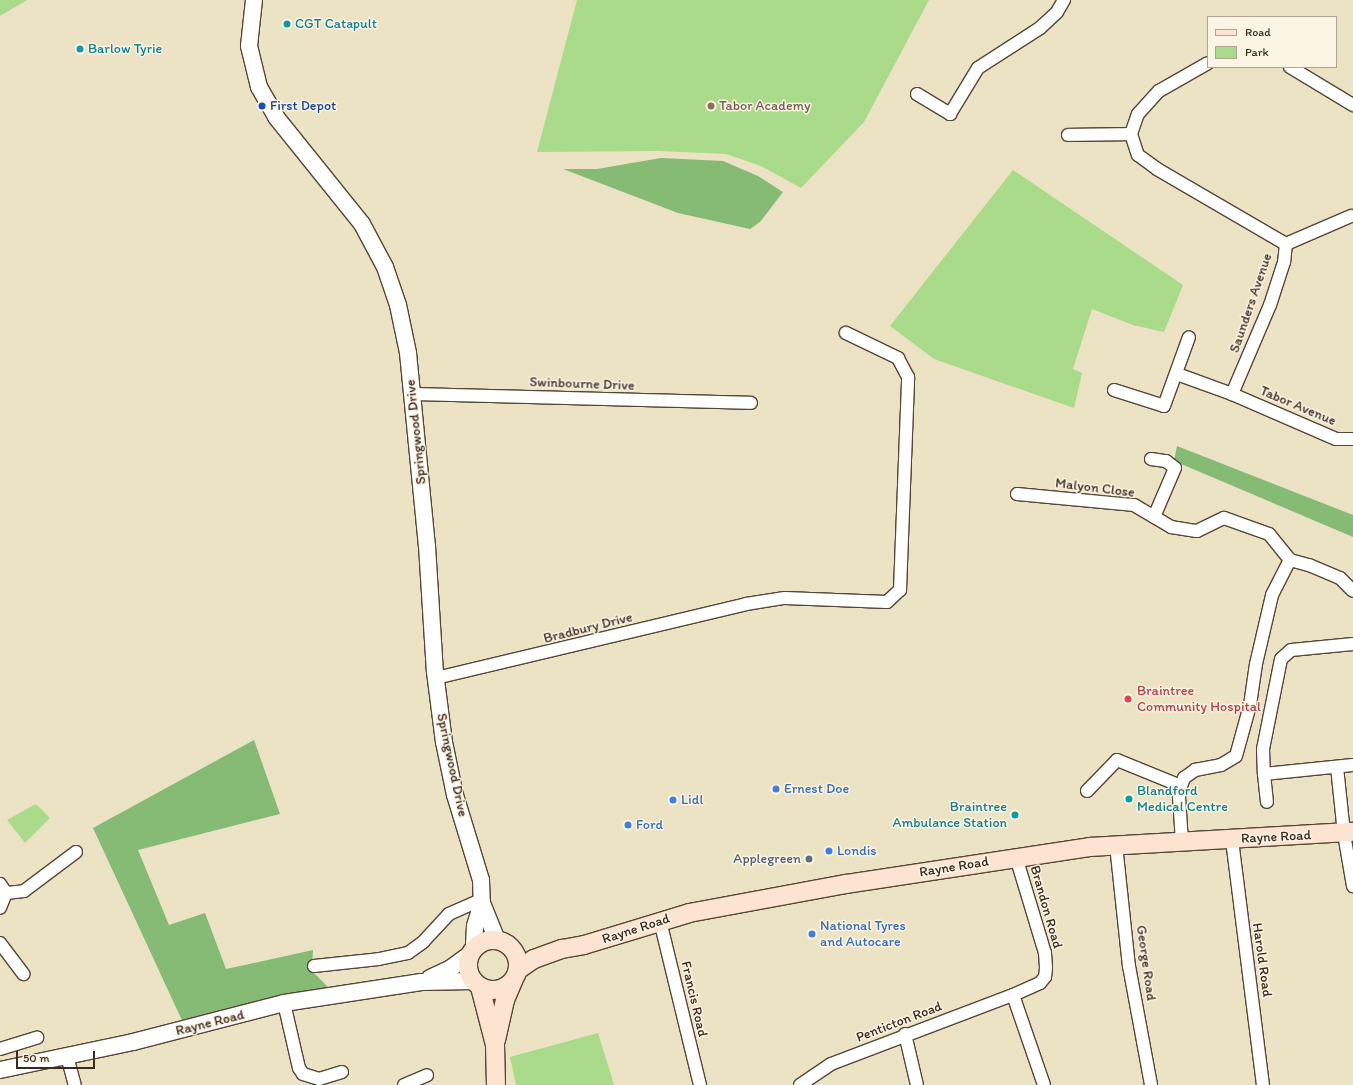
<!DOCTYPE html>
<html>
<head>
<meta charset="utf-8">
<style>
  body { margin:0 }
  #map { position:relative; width:1353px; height:1085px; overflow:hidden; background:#ebe3c3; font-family:Itim,sans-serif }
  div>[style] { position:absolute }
  .green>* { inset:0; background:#a9db8a }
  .forest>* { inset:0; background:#86bb76 }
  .roads { filter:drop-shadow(1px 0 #554637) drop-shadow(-1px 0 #554637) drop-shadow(0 1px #554637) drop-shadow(0 -1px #554637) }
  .minor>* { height:12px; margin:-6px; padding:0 6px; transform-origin:6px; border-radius:6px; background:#fff }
  .tertiary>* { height:16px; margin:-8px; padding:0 8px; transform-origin:8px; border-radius:8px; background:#fff }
  .secondary>* { height:18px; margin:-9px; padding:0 9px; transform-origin:9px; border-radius:9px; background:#fde4d1 }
  .secondary>.ring { margin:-9px; padding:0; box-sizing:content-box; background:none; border:18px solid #fde4d1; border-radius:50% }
  .dots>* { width:11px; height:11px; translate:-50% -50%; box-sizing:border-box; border:2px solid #fcf5e5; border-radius:50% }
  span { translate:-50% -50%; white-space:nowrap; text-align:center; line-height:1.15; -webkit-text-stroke:3px #fcf5e5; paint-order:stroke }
  .culture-label { font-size:14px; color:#0d838f }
  .left { translate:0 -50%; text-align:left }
  .right { translate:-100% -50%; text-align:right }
  .transit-label { font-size:14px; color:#164399 }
  .education-label { font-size:14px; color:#785e54 }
  .street-label { font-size:14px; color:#3b2a1e }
  .health-label { font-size:14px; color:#be3a42 }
  .shop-label { font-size:14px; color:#366cbe }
  .service-label { font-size:14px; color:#4e5e75 }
  .legend { position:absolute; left:1207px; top:16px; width:130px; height:52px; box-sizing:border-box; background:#fcf5e5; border:1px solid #afa495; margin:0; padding:5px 7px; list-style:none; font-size:12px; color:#3b2a1e }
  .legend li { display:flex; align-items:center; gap:8px; height:20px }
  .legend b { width:20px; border:1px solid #afa495 }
  .scale { position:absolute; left:16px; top:1051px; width:79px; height:18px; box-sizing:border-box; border:2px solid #3b2a1e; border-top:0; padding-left:5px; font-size:12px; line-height:14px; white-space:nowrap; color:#3b2a1e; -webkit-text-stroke:3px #fcf5e5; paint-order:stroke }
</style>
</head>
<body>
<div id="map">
  <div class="green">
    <div style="clip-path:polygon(0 0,27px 0,0 16px)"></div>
    <div style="clip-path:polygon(577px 0,929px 0,864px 122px,801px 188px,761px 166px,726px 154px,659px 151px,537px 152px)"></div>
    <div style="clip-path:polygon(1013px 170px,1183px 285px,1164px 332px,1133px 325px,1092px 309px,1073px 369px,1082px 373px,1074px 408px,934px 359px,890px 326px)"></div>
    <div style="clip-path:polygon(36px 804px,50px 818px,25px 843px,7px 820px)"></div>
    <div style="clip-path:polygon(598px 1033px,614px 1085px,516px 1085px,510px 1057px)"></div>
  </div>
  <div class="forest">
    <div style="clip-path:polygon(661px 158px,723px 161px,758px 176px,783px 192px,760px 222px,750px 229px,678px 213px,563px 169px,597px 169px)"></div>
    <div style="clip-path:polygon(1177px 446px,1353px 515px,1353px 537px,1174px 461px)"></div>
    <div style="clip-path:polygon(254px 740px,280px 814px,138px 850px,169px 925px,205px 913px,226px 969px,313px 950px,312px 971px,335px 994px,186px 1029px,93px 828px)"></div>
  </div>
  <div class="roads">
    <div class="minor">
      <div style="left:1290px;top:67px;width:74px;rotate:31.1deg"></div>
      <div style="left:917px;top:94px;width:39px;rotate:31deg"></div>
      <div style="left:950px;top:114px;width:54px;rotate:-58.7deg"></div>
      <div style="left:978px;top:68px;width:74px;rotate:-32.8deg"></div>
      <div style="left:1040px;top:28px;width:23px;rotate:-43deg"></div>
      <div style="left:1057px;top:12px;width:14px;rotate:-60deg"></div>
      <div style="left:1131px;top:134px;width:22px;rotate:72deg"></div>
      <div style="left:1138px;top:155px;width:24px;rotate:36deg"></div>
      <div style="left:1157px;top:169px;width:149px;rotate:30.2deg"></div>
      <div style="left:1286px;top:244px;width:18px;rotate:96deg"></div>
      <div style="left:1284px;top:262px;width:45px;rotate:108deg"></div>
      <div style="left:1270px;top:305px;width:97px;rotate:113.1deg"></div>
      <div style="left:1131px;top:134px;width:21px;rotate:-71deg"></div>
      <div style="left:1138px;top:114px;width:31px;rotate:-48deg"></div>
      <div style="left:1159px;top:91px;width:56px;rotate:-29.7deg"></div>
      <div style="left:1068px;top:135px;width:63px;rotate:-0.9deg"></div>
      <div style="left:1286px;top:244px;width:71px;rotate:-23.3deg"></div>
      <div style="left:1177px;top:374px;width:59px;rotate:20deg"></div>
      <div style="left:1232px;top:394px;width:113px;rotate:23.4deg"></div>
      <div style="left:1336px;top:439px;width:17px"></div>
      <div style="left:1114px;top:390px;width:52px;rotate:17.7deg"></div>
      <div style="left:1164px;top:406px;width:73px;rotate:-70.1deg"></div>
      <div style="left:411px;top:394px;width:340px;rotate:1.5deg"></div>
      <div style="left:1151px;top:459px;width:15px;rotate:8deg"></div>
      <div style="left:1166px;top:461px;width:11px;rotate:38deg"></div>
      <div style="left:1175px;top:468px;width:53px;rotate:113.2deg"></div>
      <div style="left:1017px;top:494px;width:118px;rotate:5.4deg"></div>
      <div style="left:1134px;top:505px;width:43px;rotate:30.7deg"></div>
      <div style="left:1171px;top:527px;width:26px;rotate:9deg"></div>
      <div style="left:1197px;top:531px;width:30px;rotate:-26deg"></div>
      <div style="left:1224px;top:518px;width:48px;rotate:19.6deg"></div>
      <div style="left:1269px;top:534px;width:33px;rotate:51deg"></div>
      <div style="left:1353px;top:644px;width:62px;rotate:174.5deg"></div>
      <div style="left:1291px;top:650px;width:13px;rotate:138deg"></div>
      <div style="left:1281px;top:659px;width:92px;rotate:101.3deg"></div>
      <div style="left:1263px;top:749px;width:25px;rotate:88deg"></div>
      <div style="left:1264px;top:774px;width:89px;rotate:-5.8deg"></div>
      <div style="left:436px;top:678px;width:319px;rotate:-13.4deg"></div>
      <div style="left:746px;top:604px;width:39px;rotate:-9deg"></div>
      <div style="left:785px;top:598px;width:102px;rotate:2.2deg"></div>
      <div style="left:887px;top:602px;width:18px;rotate:-43deg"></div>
      <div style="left:900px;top:590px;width:213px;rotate:-87.8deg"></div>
      <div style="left:908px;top:377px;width:21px;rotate:-118deg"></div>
      <div style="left:898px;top:358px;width:58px;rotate:-154.3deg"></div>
      <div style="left:1337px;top:767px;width:67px;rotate:84deg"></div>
      <div style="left:1344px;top:834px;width:53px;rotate:80.2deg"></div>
      <div style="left:1264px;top:774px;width:28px;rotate:84deg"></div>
      <div style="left:1087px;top:791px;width:43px;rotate:-45.9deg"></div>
      <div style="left:1117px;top:760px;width:69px;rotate:22.1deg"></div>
      <div style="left:1232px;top:840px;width:247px;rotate:82.8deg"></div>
      <div style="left:1182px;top:842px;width:45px;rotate:-93.8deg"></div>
      <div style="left:1179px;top:797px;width:11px;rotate:-80deg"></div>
      <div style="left:1181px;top:786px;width:9px;rotate:-69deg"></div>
      <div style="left:1184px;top:778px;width:14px;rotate:-36deg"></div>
      <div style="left:1195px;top:770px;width:26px;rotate:-11deg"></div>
      <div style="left:1221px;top:765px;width:17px;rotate:-31deg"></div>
      <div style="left:1236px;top:756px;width:53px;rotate:-74.6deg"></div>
      <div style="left:1250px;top:705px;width:41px;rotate:-81.7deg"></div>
      <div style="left:1256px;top:664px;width:71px;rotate:-76.9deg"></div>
      <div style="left:1272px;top:595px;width:39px;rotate:-63deg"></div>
      <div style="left:1290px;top:560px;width:20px;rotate:15deg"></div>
      <div style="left:1309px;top:565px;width:34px;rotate:23deg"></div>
      <div style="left:1340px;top:578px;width:18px;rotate:45deg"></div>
      <div style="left:1116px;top:845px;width:122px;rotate:83.9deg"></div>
      <div style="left:1129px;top:966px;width:121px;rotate:79.5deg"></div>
      <div style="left:1016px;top:857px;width:100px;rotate:73.2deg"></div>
      <div style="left:1045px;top:953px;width:15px;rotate:86deg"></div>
      <div style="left:1046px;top:968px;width:9px;rotate:96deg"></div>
      <div style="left:1045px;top:977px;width:8px;rotate:130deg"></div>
      <div style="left:1040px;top:983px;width:30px;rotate:156deg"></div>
      <div style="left:1013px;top:995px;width:95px;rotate:71deg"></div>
      <div style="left:0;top:884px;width:11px;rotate:56deg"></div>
      <div style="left:6px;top:893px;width:16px;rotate:112deg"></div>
      <div style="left:6px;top:893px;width:18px;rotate:-6deg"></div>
      <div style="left:24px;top:891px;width:65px;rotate:-36.9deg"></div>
      <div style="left:660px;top:921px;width:169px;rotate:76.3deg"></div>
      <div style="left:0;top:943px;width:39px;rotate:53deg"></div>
      <div style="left:314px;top:966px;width:65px;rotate:-6.1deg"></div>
      <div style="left:379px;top:959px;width:30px;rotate:-12deg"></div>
      <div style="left:408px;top:953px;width:19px;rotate:-36deg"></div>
      <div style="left:423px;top:942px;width:38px;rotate:-47deg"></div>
      <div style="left:449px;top:914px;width:36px;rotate:-24deg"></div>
      <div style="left:284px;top:1003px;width:67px;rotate:77deg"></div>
      <div style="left:299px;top:1068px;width:7px;rotate:56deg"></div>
      <div style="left:303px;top:1074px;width:17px;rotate:17deg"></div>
      <div style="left:319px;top:1079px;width:24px;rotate:-17deg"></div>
      <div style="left:905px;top:1034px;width:52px;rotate:76.8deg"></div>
      <div style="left:0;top:1049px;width:39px;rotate:-17deg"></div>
      <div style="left:67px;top:1056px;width:30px;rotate:75deg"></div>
      <div style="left:404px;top:1085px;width:25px;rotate:-23deg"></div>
      <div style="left:800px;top:1085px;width:37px;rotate:-34deg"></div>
      <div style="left:831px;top:1064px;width:195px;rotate:-20.8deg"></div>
    </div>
    <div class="tertiary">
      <div style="left:254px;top:0;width:46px;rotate:96.2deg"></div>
      <div style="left:249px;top:46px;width:42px;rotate:76.3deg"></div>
      <div style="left:259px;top:87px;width:34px;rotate:60deg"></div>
      <div style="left:276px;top:117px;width:137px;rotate:51.2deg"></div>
      <div style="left:362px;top:224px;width:49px;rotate:61.9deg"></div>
      <div style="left:385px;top:267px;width:40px;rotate:71.1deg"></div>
      <div style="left:398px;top:305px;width:49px;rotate:78.2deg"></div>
      <div style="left:408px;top:353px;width:194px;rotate:84.4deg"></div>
      <div style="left:427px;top:546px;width:126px;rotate:86.4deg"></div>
      <div style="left:435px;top:672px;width:71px;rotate:82.7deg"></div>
      <div style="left:444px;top:742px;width:54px;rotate:78.3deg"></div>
      <div style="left:455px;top:795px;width:89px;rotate:73deg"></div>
      <div style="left:481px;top:880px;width:23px;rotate:88deg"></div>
      <div style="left:482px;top:903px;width:24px;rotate:107deg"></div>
      <div style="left:475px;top:926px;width:22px;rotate:93deg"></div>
      <div style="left:482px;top:903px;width:40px;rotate:68deg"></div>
      <div style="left:430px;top:978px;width:23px;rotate:-25deg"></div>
      <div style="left:451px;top:968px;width:22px;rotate:-36deg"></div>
      <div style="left:0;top:1070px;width:136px;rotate:-11.9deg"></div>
      <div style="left:133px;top:1042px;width:156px;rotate:-14.5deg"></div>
      <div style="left:284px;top:1003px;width:139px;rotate:-8.7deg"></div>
      <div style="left:421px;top:982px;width:52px;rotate:-1.1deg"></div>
    </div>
    <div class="secondary">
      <div class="ring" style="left:468px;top:940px;width:32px;height:32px"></div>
      <div style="left:518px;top:970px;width:19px;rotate:-35deg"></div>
      <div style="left:534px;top:959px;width:30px;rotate:-20deg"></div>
      <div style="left:562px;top:949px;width:22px;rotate:-10deg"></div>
      <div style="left:584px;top:945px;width:110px;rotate:-16.9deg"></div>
      <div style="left:689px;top:913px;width:160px;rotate:-10.5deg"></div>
      <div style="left:846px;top:884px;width:247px;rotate:-8.6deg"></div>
      <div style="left:1090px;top:847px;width:263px;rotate:-3.3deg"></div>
      <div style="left:480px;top:987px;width:60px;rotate:75.5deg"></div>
      <div style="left:495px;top:1045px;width:40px;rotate:88.6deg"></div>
      <div style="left:496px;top:1040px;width:41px;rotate:-77.3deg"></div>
      <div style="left:505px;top:1000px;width:21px;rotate:-67deg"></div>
    </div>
  </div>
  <div class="dots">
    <div style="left:287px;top:24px;background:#0f9aa8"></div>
    <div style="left:80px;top:49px;background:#0f9aa8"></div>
    <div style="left:262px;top:106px;background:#1a4fb4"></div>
    <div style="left:711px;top:106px;background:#8d6e63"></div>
    <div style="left:1128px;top:699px;background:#e0444e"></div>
    <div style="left:776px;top:789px;background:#3f7fe0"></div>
    <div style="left:1129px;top:799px;background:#0f9aa8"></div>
    <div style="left:673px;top:800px;background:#3f7fe0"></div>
    <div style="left:1015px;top:815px;background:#0f9aa8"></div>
    <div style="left:628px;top:825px;background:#3f7fe0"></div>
    <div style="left:829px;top:851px;background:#3f7fe0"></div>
    <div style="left:809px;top:859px;background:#5c6f8a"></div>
    <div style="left:812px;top:934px;background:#3f7fe0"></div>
  </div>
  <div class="culture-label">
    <span class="left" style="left:295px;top:24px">CGT Catapult</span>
    <span class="left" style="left:88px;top:49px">Barlow Tyrie</span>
    <span class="left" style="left:1137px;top:799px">Blandford<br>Medical Centre</span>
    <span class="right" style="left:1007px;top:815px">Braintree<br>Ambulance Station</span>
  </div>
  <div class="transit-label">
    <span class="left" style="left:270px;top:106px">First Depot</span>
  </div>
  <div class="education-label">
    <span class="left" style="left:719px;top:106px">Tabor Academy</span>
  </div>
  <div class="street-label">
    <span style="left:1251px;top:303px;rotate:-71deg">Saunders Avenue</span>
    <span style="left:582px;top:384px;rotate:2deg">Swinbourne Drive</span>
    <span style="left:1298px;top:406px;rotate:23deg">Tabor Avenue</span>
    <span style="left:416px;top:432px;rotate:-96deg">Springwood Drive</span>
    <span style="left:1095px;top:488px;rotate:7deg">Malyon Close</span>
    <span style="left:588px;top:628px;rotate:-14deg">Bradbury Drive</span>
    <span style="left:452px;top:765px;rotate:78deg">Springwood Drive</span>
    <span style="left:1276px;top:837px;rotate:-3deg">Rayne Road</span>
    <span style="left:954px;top:867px;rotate:-9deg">Rayne Road</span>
    <span style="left:1046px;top:907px;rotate:74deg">Brandon Road</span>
    <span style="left:636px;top:929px;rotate:-18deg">Rayne Road</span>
    <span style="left:1262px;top:960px;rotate:82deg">Harold Road</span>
    <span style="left:1146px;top:963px;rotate:82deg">George Road</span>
    <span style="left:694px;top:999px;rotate:77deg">Francis Road</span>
    <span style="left:899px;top:1022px;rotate:-21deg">Penticton Road</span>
    <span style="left:210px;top:1023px;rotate:-14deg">Rayne Road</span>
  </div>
  <div class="health-label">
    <span class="left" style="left:1137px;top:699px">Braintree<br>Community Hospital</span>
  </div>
  <div class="shop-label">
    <span class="left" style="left:784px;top:789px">Ernest Doe</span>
    <span class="left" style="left:681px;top:800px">Lidl</span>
    <span class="left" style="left:636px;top:825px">Ford</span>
    <span class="left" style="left:837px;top:851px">Londis</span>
    <span class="left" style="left:820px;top:934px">National Tyres<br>and Autocare</span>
  </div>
  <div class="service-label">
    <span class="right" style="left:801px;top:859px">Applegreen</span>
  </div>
  <ul class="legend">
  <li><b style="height:5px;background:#fde4d1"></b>Road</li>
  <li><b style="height:11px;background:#a9db8a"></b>Park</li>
  </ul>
  <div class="scale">50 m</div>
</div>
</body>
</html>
